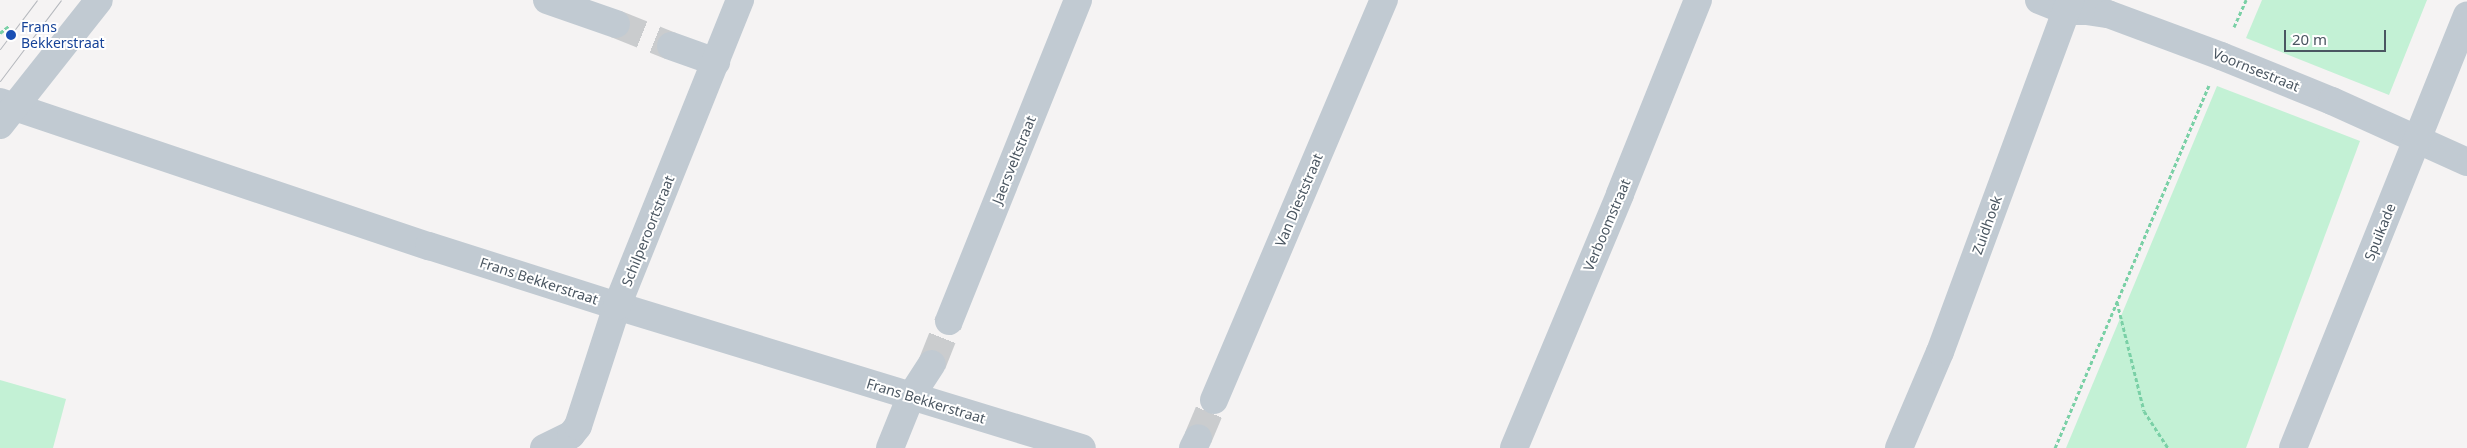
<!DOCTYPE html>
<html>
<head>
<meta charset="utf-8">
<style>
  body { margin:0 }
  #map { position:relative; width:2467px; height:448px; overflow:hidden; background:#f5f3f3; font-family:"Noto Sans",sans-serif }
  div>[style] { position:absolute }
  .green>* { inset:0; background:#c3f1d5 }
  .street-tunnel>* { height:28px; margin-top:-14px; transform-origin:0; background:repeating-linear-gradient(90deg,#caccce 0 28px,transparent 0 42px) }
  .path>* { height:3px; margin-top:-1.5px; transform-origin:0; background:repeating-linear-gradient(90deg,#7ad0a6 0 4px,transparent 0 6.5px) }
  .street>* { height:28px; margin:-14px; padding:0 14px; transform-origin:14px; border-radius:14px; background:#c1cad2 }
  .tram>* { height:1px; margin:-0.5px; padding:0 0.5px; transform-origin:0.5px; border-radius:0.5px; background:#b5b8bd }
  .dots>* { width:14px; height:14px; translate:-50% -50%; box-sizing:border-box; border:2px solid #fff; border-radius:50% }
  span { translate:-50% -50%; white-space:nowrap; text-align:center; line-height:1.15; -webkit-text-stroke:4px #fff; paint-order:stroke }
  .transit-label { font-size:14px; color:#164399 }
  .left { translate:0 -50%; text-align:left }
  .street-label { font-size:14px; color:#4a5661 }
  .scale { position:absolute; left:2284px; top:30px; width:102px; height:22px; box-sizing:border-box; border:2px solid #4a5661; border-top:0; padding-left:6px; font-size:15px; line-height:18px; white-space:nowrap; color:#4a5661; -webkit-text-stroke:4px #fff; paint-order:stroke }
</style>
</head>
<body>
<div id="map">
  <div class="green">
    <div style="clip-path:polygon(2262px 0,2427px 0,2389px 95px,2246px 38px)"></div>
    <div style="clip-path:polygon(2217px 86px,2360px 141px,2246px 448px,2066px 448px)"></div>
    <div style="clip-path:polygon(0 380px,66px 399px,53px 448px,0 448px)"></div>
  </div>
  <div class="street-tunnel">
    <div style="left:616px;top:24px;width:59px;rotate:21.8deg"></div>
    <div style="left:932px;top:364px;width:46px;rotate:-68.4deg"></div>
    <div style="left:1198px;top:438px;width:41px;rotate:-67.2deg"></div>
  </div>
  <div class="path">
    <div style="left:2234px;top:27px;width:30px;rotate:-66deg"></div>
    <div style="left:0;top:33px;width:11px;rotate:-38deg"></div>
    <div style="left:2117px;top:302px;width:112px;rotate:76.1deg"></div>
    <div style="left:2144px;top:411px;width:44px;rotate:57deg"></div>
    <div style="left:2055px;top:448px;width:394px;rotate:-67deg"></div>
  </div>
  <div class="street">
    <div style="left:547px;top:0;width:73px;rotate:19.2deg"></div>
    <div style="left:2039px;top:0;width:29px;rotate:22deg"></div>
    <div style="left:2066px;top:11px;width:20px"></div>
    <div style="left:2086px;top:11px;width:22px;rotate:8deg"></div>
    <div style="left:2108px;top:14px;width:121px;rotate:20.4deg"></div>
    <div style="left:2221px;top:56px;width:120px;rotate:22.1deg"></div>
    <div style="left:2332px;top:101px;width:148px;rotate:24.3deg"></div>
    <div style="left:671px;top:46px;width:48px;rotate:19.6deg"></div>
    <div style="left:0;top:102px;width:453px;rotate:18.6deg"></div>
    <div style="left:429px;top:246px;width:197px;rotate:17.7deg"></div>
    <div style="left:617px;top:306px;width:486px;rotate:17deg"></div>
    <div style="left:0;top:125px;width:159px;rotate:-51.6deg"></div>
    <div style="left:949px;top:321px;width:346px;rotate:-68.1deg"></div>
    <div style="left:1214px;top:400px;width:435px;rotate:-67deg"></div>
    <div style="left:544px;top:448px;width:30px;rotate:-26deg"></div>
    <div style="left:571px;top:435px;width:11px;rotate:-52deg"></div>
    <div style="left:578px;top:426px;width:126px;rotate:-72deg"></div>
    <div style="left:617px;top:306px;width:330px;rotate:-68.1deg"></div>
    <div style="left:890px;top:448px;width:56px;rotate:-68deg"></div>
    <div style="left:911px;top:396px;width:38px;rotate:-57deg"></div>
    <div style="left:1193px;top:448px;width:11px;rotate:-63deg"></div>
    <div style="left:1514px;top:448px;width:275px;rotate:-67.3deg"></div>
    <div style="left:1620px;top:194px;width:209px;rotate:-68.1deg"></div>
    <div style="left:1899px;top:448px;width:104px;rotate:-66.9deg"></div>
    <div style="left:1940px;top:352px;width:375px;rotate:-69.7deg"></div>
    <div style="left:2293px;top:448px;width:466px;rotate:-68.1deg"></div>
  </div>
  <div class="tram">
    <div style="left:0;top:49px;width:61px;rotate:-52.9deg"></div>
    <div style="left:0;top:81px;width:101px;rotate:-53deg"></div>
  </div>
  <div class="dots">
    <div style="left:11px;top:35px;background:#1a4fb4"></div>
  </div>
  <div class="transit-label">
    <span class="left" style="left:21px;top:35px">Frans<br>Bekkerstraat</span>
  </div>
  <div class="street-label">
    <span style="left:2256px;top:70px;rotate:22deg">Voornsestraat</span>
    <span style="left:1014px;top:160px;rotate:-68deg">Jaersveltstraat</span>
    <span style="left:1299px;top:200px;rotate:-67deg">Van Dieststraat</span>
    <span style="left:1607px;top:225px;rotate:-67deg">Verboomstraat</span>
    <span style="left:1987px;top:225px;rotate:-70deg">Zuidhoek</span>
    <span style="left:648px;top:231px;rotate:-68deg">Schilperoortstraat</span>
    <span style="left:2380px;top:232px;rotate:-68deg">Spuikade</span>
    <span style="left:539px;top:281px;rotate:18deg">Frans Bekkerstraat</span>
    <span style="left:926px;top:401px;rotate:17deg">Frans Bekkerstraat</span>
  </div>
  <div class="scale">20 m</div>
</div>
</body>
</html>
